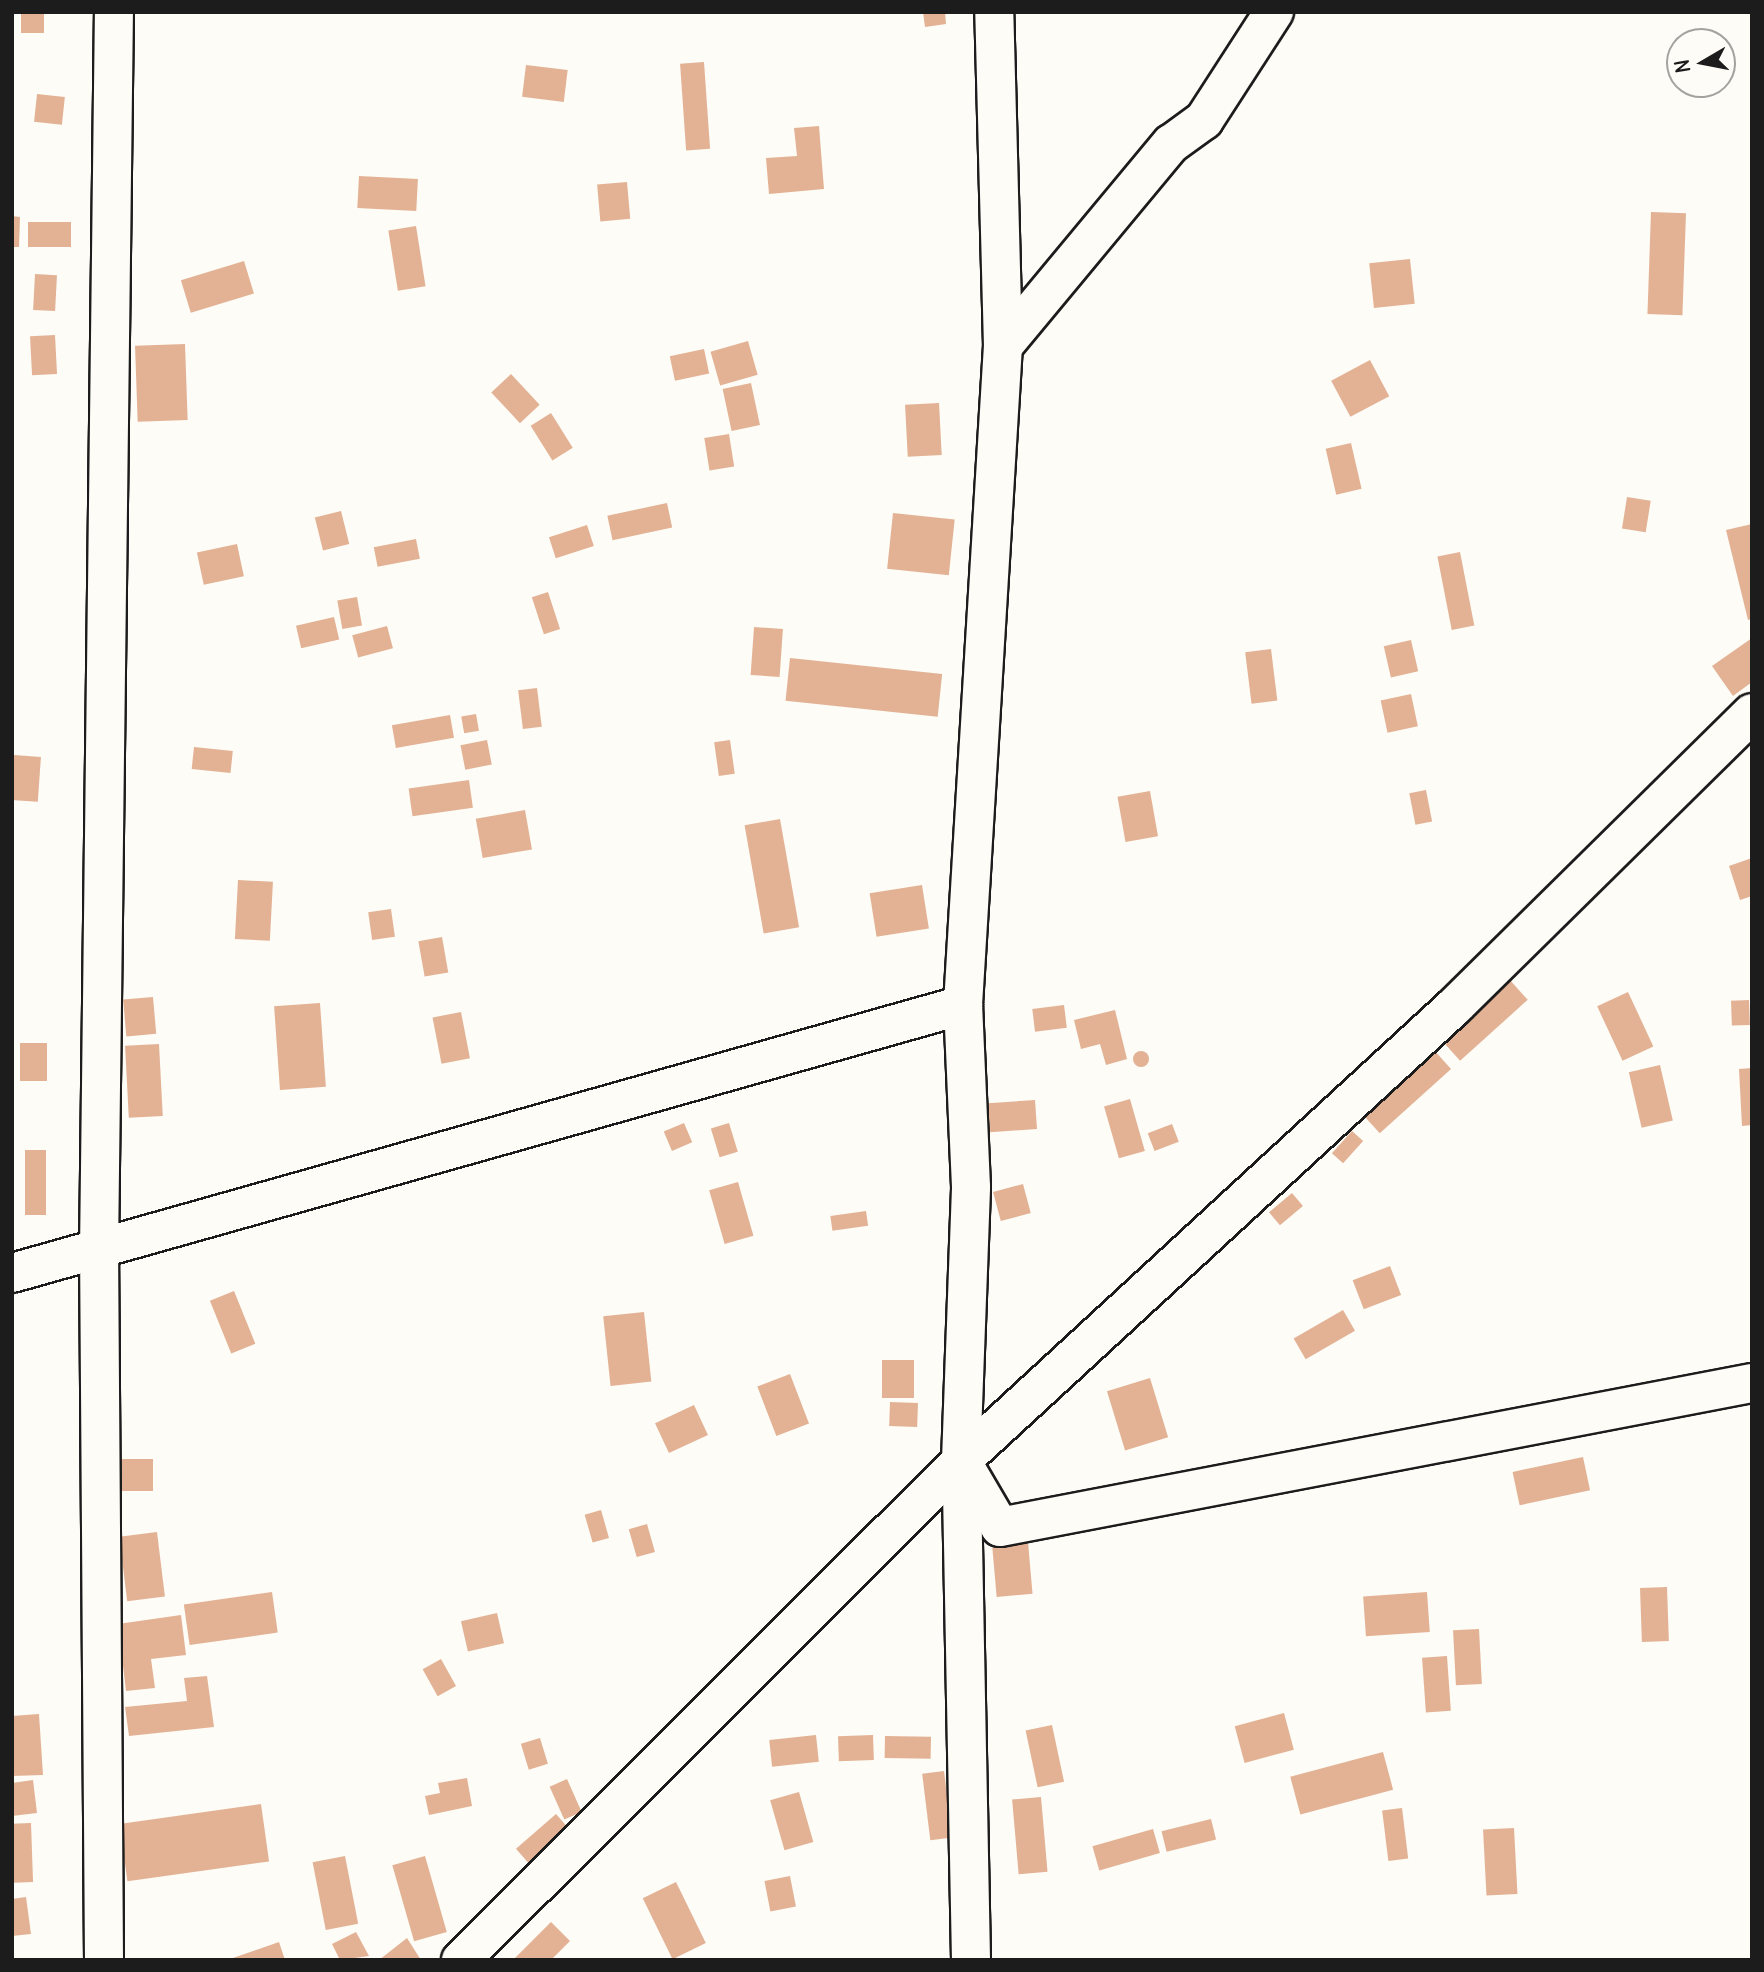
<!DOCTYPE html>
<html>
<head>
<meta charset="utf-8">
<style>
  body { margin:0 }
  #map { position:relative; width:1764px; height:1972px; overflow:hidden; background:#fdfcf7; font-family:Delius,sans-serif }
  div>[style] { position:absolute }
  .building>* { inset:0; background:#e3b294; transform-origin:0 0 }
  .round { border-radius:50% }
  .roads { filter:drop-shadow(2px 0 #1c1c1c) drop-shadow(-2px 0 #1c1c1c) drop-shadow(0 2px #1c1c1c) drop-shadow(0 -2px #1c1c1c) }
  .minor>* { height:38px; margin:-19px; padding:0 19px; transform-origin:19px; border-radius:19px; background:#fdfcf7 }
  span { translate:-50% -50%; white-space:nowrap; text-align:center; line-height:1.15; -webkit-text-stroke:5px #fdfcf7; paint-order:stroke }
  .frame { position:absolute; inset:0; border:14px solid #1c1c1c; pointer-events:none }
  .north { position:absolute; left:1666px; top:28px; width:70px; height:70px; box-sizing:border-box; background:#fdfcf7; border:2px solid #a3a29f; border-radius:50%; rotate:260deg; font-size:19px; font-weight:700; line-height:28px; text-align:center; color:#1c1c1c }
  .north::after { content:''; display:block; margin:auto; width:24px; height:32px; background:#1c1c1c; clip-path:polygon(50% 0,100% 100%,50% 72%,0 100%) }
</style>
</head>
<body>
<div id="map">
  <div class="building">
    <div style="left:21px;top:12px;width:23px;height:21px"></div>
    <div style="clip-path:polygon(923px 12px,945px 12px,946px 24px,925px 27px)"></div>
    <div style="left:704px;top:62px;width:87px;height:24px;rotate:86deg"></div>
    <div style="left:526px;top:65px;width:42px;height:32px;rotate:7deg"></div>
    <div style="left:37px;top:94px;width:28px;height:28px;rotate:6deg"></div>
    <div style="clip-path:polygon(819px 126px,824px 189px,769px 194px,766px 158px,797px 156px,794px 128px)"></div>
    <div style="left:359px;top:176px;width:59px;height:32px;rotate:3deg"></div>
    <div style="left:627px;top:182px;width:37px;height:30px;rotate:85deg"></div>
    <div style="left:1651px;top:212px;width:35px;height:102px;rotate:2deg"></div>
    <div style="clip-path:polygon(12px 216px,20px 217px,19px 247px,12px 247px)"></div>
    <div style="left:28px;top:222px;width:43px;height:25px"></div>
    <div style="left:416px;top:226px;width:61px;height:28px;rotate:81deg"></div>
    <div style="left:1410px;top:259px;width:45px;height:41px;rotate:84deg"></div>
    <div style="left:244px;top:261px;width:34px;height:66px;rotate:73deg"></div>
    <div style="left:35px;top:274px;width:22px;height:36px;rotate:3deg"></div>
    <div style="left:55px;top:335px;width:39px;height:25px;rotate:87deg"></div>
    <div style="left:748px;top:341px;width:35px;height:39px;rotate:74deg"></div>
    <div style="left:185px;top:344px;width:76px;height:50px;rotate:88deg"></div>
    <div style="left:704px;top:349px;width:25px;height:35px;rotate:78deg"></div>
    <div style="left:1370px;top:360px;width:41px;height:44px;rotate:62deg"></div>
    <div style="left:511px;top:374px;width:42px;height:27px;rotate:47deg"></div>
    <div style="left:751px;top:383px;width:43px;height:29px;rotate:78deg"></div>
    <div style="left:939px;top:403px;width:52px;height:34px;rotate:87deg"></div>
    <div style="left:551px;top:413px;width:41px;height:24px;rotate:58deg"></div>
    <div style="left:729px;top:434px;width:33px;height:25px;rotate:81deg"></div>
    <div style="left:1351px;top:443px;width:47px;height:26px;rotate:77deg"></div>
    <div style="left:1627px;top:497px;width:24px;height:32px;rotate:9deg"></div>
    <div style="left:667px;top:503px;width:25px;height:61px;rotate:78deg"></div>
    <div style="left:341px;top:511px;width:34px;height:27px;rotate:76deg"></div>
    <div style="left:893px;top:513px;width:62px;height:56px;rotate:6deg"></div>
    <div style="clip-path:polygon(1752px 524px,1752px 619px,1748px 620px,1726px 530px)"></div>
    <div style="left:587px;top:525px;width:22px;height:40px;rotate:72deg"></div>
    <div style="left:416px;top:539px;width:20px;height:43px;rotate:79deg"></div>
    <div style="left:237px;top:544px;width:33px;height:41px;rotate:78deg"></div>
    <div style="left:1460px;top:552px;width:75px;height:23px;rotate:79deg"></div>
    <div style="left:548px;top:592px;width:39px;height:17px;rotate:72deg"></div>
    <div style="left:357px;top:597px;width:29px;height:20px;rotate:80deg"></div>
    <div style="left:334px;top:617px;width:23px;height:39px;rotate:77deg"></div>
    <div style="left:387px;top:626px;width:23px;height:36px;rotate:75deg"></div>
    <div style="left:754px;top:627px;width:29px;height:48px;rotate:4deg"></div>
    <div style="clip-path:polygon(1752px 638px,1752px 682px,1733px 696px,1712px 666px)"></div>
    <div style="left:1411px;top:640px;width:32px;height:28px;rotate:77deg"></div>
    <div style="left:1271px;top:649px;width:52px;height:26px;rotate:83deg"></div>
    <div style="left:790px;top:658px;width:153px;height:43px;rotate:6deg"></div>
    <div style="left:537px;top:688px;width:39px;height:19px;rotate:83deg"></div>
    <div style="left:1411px;top:694px;width:33px;height:31px;rotate:78deg"></div>
    <div style="left:476px;top:714px;width:17px;height:15px;rotate:80deg"></div>
    <div style="left:450px;top:715px;width:23px;height:59px;rotate:80deg"></div>
    <div style="left:487px;top:740px;width:25px;height:27px;rotate:79deg"></div>
    <div style="left:730px;top:740px;width:34px;height:16px;rotate:82deg"></div>
    <div style="left:194px;top:747px;width:39px;height:22px;rotate:6deg"></div>
    <div style="left:14px;top:755px;width:27px;height:45px;rotate:4deg"></div>
    <div style="left:469px;top:780px;width:28px;height:61px;rotate:82deg"></div>
    <div style="left:1426px;top:790px;width:32px;height:17px;rotate:79deg"></div>
    <div style="left:1150px;top:791px;width:46px;height:33px;rotate:80deg"></div>
    <div style="left:525px;top:810px;width:40px;height:50px;rotate:80deg"></div>
    <div style="left:780px;top:819px;width:110px;height:36px;rotate:80deg"></div>
    <div style="clip-path:polygon(1752px 858px,1752px 896px,1740px 900px,1729px 866px)"></div>
    <div style="left:238px;top:880px;width:35px;height:59px;rotate:3deg"></div>
    <div style="left:922px;top:885px;width:44px;height:53px;rotate:81deg"></div>
    <div style="left:391px;top:909px;width:28px;height:23px;rotate:82deg"></div>
    <div style="left:442px;top:937px;width:36px;height:24px;rotate:80deg"></div>
    <div style="left:1509px;top:979px;width:28px;height:91px;rotate:48deg"></div>
    <div style="left:1628px;top:992px;width:60px;height:34px;rotate:65deg"></div>
    <div style="left:153px;top:997px;width:37px;height:30px;rotate:85deg"></div>
    <div style="left:1749px;top:1000px;width:25px;height:18px;rotate:88deg"></div>
    <div style="left:320px;top:1003px;width:84px;height:46px;rotate:86deg"></div>
    <div style="left:1064px;top:1005px;width:23px;height:32px;rotate:83deg"></div>
    <div style="clip-path:polygon(1115px 1010px,1127px 1059px,1106px 1065px,1100px 1044px,1081px 1049px,1074px 1020px)"></div>
    <div style="left:461px;top:1012px;width:47px;height:29px;rotate:79deg"></div>
    <div style="left:20px;top:1043px;width:27px;height:38px"></div>
    <div style="left:159px;top:1044px;width:72px;height:34px;rotate:87deg"></div>
    <div style="left:1433px;top:1049px;width:27px;height:96px;rotate:48deg"></div>
    <div class="round" style="left:1133px;top:1051px;width:16px;height:16px"></div>
    <div style="left:1660px;top:1065px;width:57px;height:32px;rotate:77deg"></div>
    <div style="clip-path:polygon(1752px 1068px,1752px 1125px,1742px 1126px,1739px 1069px)"></div>
    <div style="left:1130px;top:1099px;width:54px;height:27px;rotate:74deg"></div>
    <div style="left:1035px;top:1100px;width:29px;height:47px;rotate:86deg"></div>
    <div style="left:684px;top:1123px;width:21px;height:22px;rotate:67deg"></div>
    <div style="left:729px;top:1123px;width:30px;height:19px;rotate:73deg"></div>
    <div style="left:1172px;top:1124px;width:19px;height:26px;rotate:69deg"></div>
    <div style="left:1352px;top:1131px;width:15px;height:30px;rotate:42deg"></div>
    <div style="left:25px;top:1150px;width:21px;height:65px"></div>
    <div style="left:738px;top:1182px;width:56px;height:30px;rotate:74deg"></div>
    <div style="left:1023px;top:1184px;width:30px;height:31px;rotate:75deg"></div>
    <div style="left:1292px;top:1193px;width:17px;height:30px;rotate:50deg"></div>
    <div style="left:866px;top:1211px;width:15px;height:36px;rotate:82deg"></div>
    <div style="left:1390px;top:1266px;width:31px;height:40px;rotate:69deg"></div>
    <div style="left:234px;top:1291px;width:57px;height:26px;rotate:68deg"></div>
    <div style="left:1343px;top:1310px;width:24px;height:57px;rotate:60deg"></div>
    <div style="left:644px;top:1312px;width:70px;height:41px;rotate:84deg"></div>
    <div style="left:882px;top:1360px;width:32px;height:38px"></div>
    <div style="left:790px;top:1374px;width:53px;height:35px;rotate:69deg"></div>
    <div style="left:1150px;top:1378px;width:62px;height:45px;rotate:73deg"></div>
    <div style="left:890px;top:1402px;width:28px;height:24px;rotate:2deg"></div>
    <div style="left:694px;top:1405px;width:33px;height:43px;rotate:65deg"></div>
    <div style="left:1583px;top:1457px;width:34px;height:72px;rotate:78deg"></div>
    <div style="left:153px;top:1459px;width:32px;height:31px;rotate:90deg"></div>
    <div style="left:601px;top:1510px;width:29px;height:17px;rotate:74deg"></div>
    <div style="left:647px;top:1524px;width:29px;height:19px;rotate:74deg"></div>
    <div style="left:157px;top:1532px;width:65px;height:38px;rotate:83deg"></div>
    <div style="left:1028px;top:1542px;width:52px;height:36px;rotate:85deg"></div>
    <div style="left:1667px;top:1587px;width:54px;height:27px;rotate:88deg"></div>
    <div style="left:272px;top:1592px;width:41px;height:89px;rotate:82deg"></div>
    <div style="left:1427px;top:1592px;width:40px;height:64px;rotate:86deg"></div>
    <div style="left:497px;top:1613px;width:31px;height:37px;rotate:77deg"></div>
    <div style="clip-path:polygon(181px 1615px,186px 1655px,151px 1659px,155px 1688px,126px 1691px,118px 1624px)"></div>
    <div style="left:1479px;top:1629px;width:55px;height:26px;rotate:87deg"></div>
    <div style="left:1447px;top:1656px;width:55px;height:25px;rotate:86deg"></div>
    <div style="left:441px;top:1659px;width:31px;height:21px;rotate:61deg"></div>
    <div style="clip-path:polygon(207px 1676px,214px 1727px,129px 1736px,125px 1707px,187px 1701px,184px 1678px)"></div>
    <div style="left:1284px;top:1713px;width:38px;height:51px;rotate:75deg"></div>
    <div style="clip-path:polygon(39px 1714px,43px 1775px,12px 1776px,12px 1716px)"></div>
    <div style="left:1052px;top:1725px;width:58px;height:27px;rotate:78deg"></div>
    <div style="left:816px;top:1735px;width:27px;height:47px;rotate:84deg"></div>
    <div style="left:873px;top:1735px;width:25px;height:35px;rotate:88deg"></div>
    <div style="left:885px;top:1736px;width:46px;height:22px;rotate:1deg"></div>
    <div style="left:540px;top:1738px;width:27px;height:20px;rotate:73deg"></div>
    <div style="left:1383px;top:1752px;width:39px;height:96px;rotate:75deg"></div>
    <div style="left:944px;top:1771px;width:67px;height:22px;rotate:83deg"></div>
    <div style="clip-path:polygon(467px 1778px,472px 1806px,429px 1815px,425px 1796px,440px 1793px,438px 1783px)"></div>
    <div style="left:567px;top:1779px;width:36px;height:19px;rotate:66deg"></div>
    <div style="clip-path:polygon(33px 1780px,37px 1813px,12px 1816px,12px 1783px)"></div>
    <div style="left:799px;top:1792px;width:52px;height:30px;rotate:74deg"></div>
    <div style="left:1041px;top:1797px;width:75px;height:29px;rotate:85deg"></div>
    <div style="left:261px;top:1804px;width:58px;height:143px;rotate:82deg"></div>
    <div style="left:1402px;top:1808px;width:51px;height:20px;rotate:83deg"></div>
    <div style="left:556px;top:1814px;width:20px;height:53px;rotate:49deg"></div>
    <div style="left:1211px;top:1819px;width:21px;height:51px;rotate:76deg"></div>
    <div style="left:31px;top:1823px;width:59px;height:19px;rotate:88deg"></div>
    <div style="left:1514px;top:1828px;width:66px;height:31px;rotate:87deg"></div>
    <div style="left:1153px;top:1829px;width:25px;height:63px;rotate:74deg"></div>
    <div style="left:345px;top:1856px;width:69px;height:33px;rotate:79deg"></div>
    <div style="left:425px;top:1856px;width:79px;height:34px;rotate:74deg"></div>
    <div style="left:790px;top:1876px;width:31px;height:26px;rotate:79deg"></div>
    <div style="left:676px;top:1882px;width:68px;height:37px;rotate:64deg"></div>
    <div style="clip-path:polygon(26px 1897px,31px 1934px,12px 1936px,12px 1899px)"></div>
    <div style="clip-path:polygon(551px 1922px,570px 1941px,551px 1960px,513px 1960px)"></div>
    <div style="clip-path:polygon(356px 1932px,369px 1956px,340px 1960px,332px 1944px)"></div>
    <div style="clip-path:polygon(407px 1938px,421px 1960px,379px 1960px)"></div>
    <div style="clip-path:polygon(279px 1942px,285px 1960px,230px 1960px,230px 1959px)"></div>
  </div>
  <div class="roads">
    <div class="minor">
      <div style="left:1003px;top:346px;width:263px;rotate:-50.3deg"></div>
      <div style="left:1171px;top:144px;width:41px;rotate:-36deg"></div>
      <div style="left:1204px;top:120px;width:129px;rotate:-57.1deg"></div>
      <div style="left:12px;top:1273px;width:988px;rotate:-15.74deg"></div>
      <div style="left:962px;top:1462px;width:75px;rotate:59.7deg"></div>
      <div style="left:1000px;top:1527px;width:766px;rotate:-10.84deg"></div>
      <div style="left:104px;top:1960px;width:708px;rotate:-90.4deg"></div>
      <div style="left:99px;top:1252px;width:1240px;rotate:-89.31deg"></div>
      <div style="left:461px;top:1960px;width:706px;rotate:-44.94deg"></div>
      <div style="left:961px;top:1461px;width:672px;rotate:-42.65deg"></div>
      <div style="left:1455px;top:1006px;width:417px;rotate:-44.6deg"></div>
      <div style="left:971px;top:1960px;width:499px;rotate:-91.1deg"></div>
      <div style="left:961px;top:1461px;width:274px;rotate:-87.9deg"></div>
      <div style="left:971px;top:1187px;width:182px;rotate:-92.5deg"></div>
      <div style="left:963px;top:1005px;width:660px;rotate:-86.53deg"></div>
      <div style="left:1003px;top:346px;width:334px;rotate:-91.5deg"></div>
    </div>
  </div>
  <div class="frame"></div>
  <div class="north">N</div>
</div>
</body>
</html>
